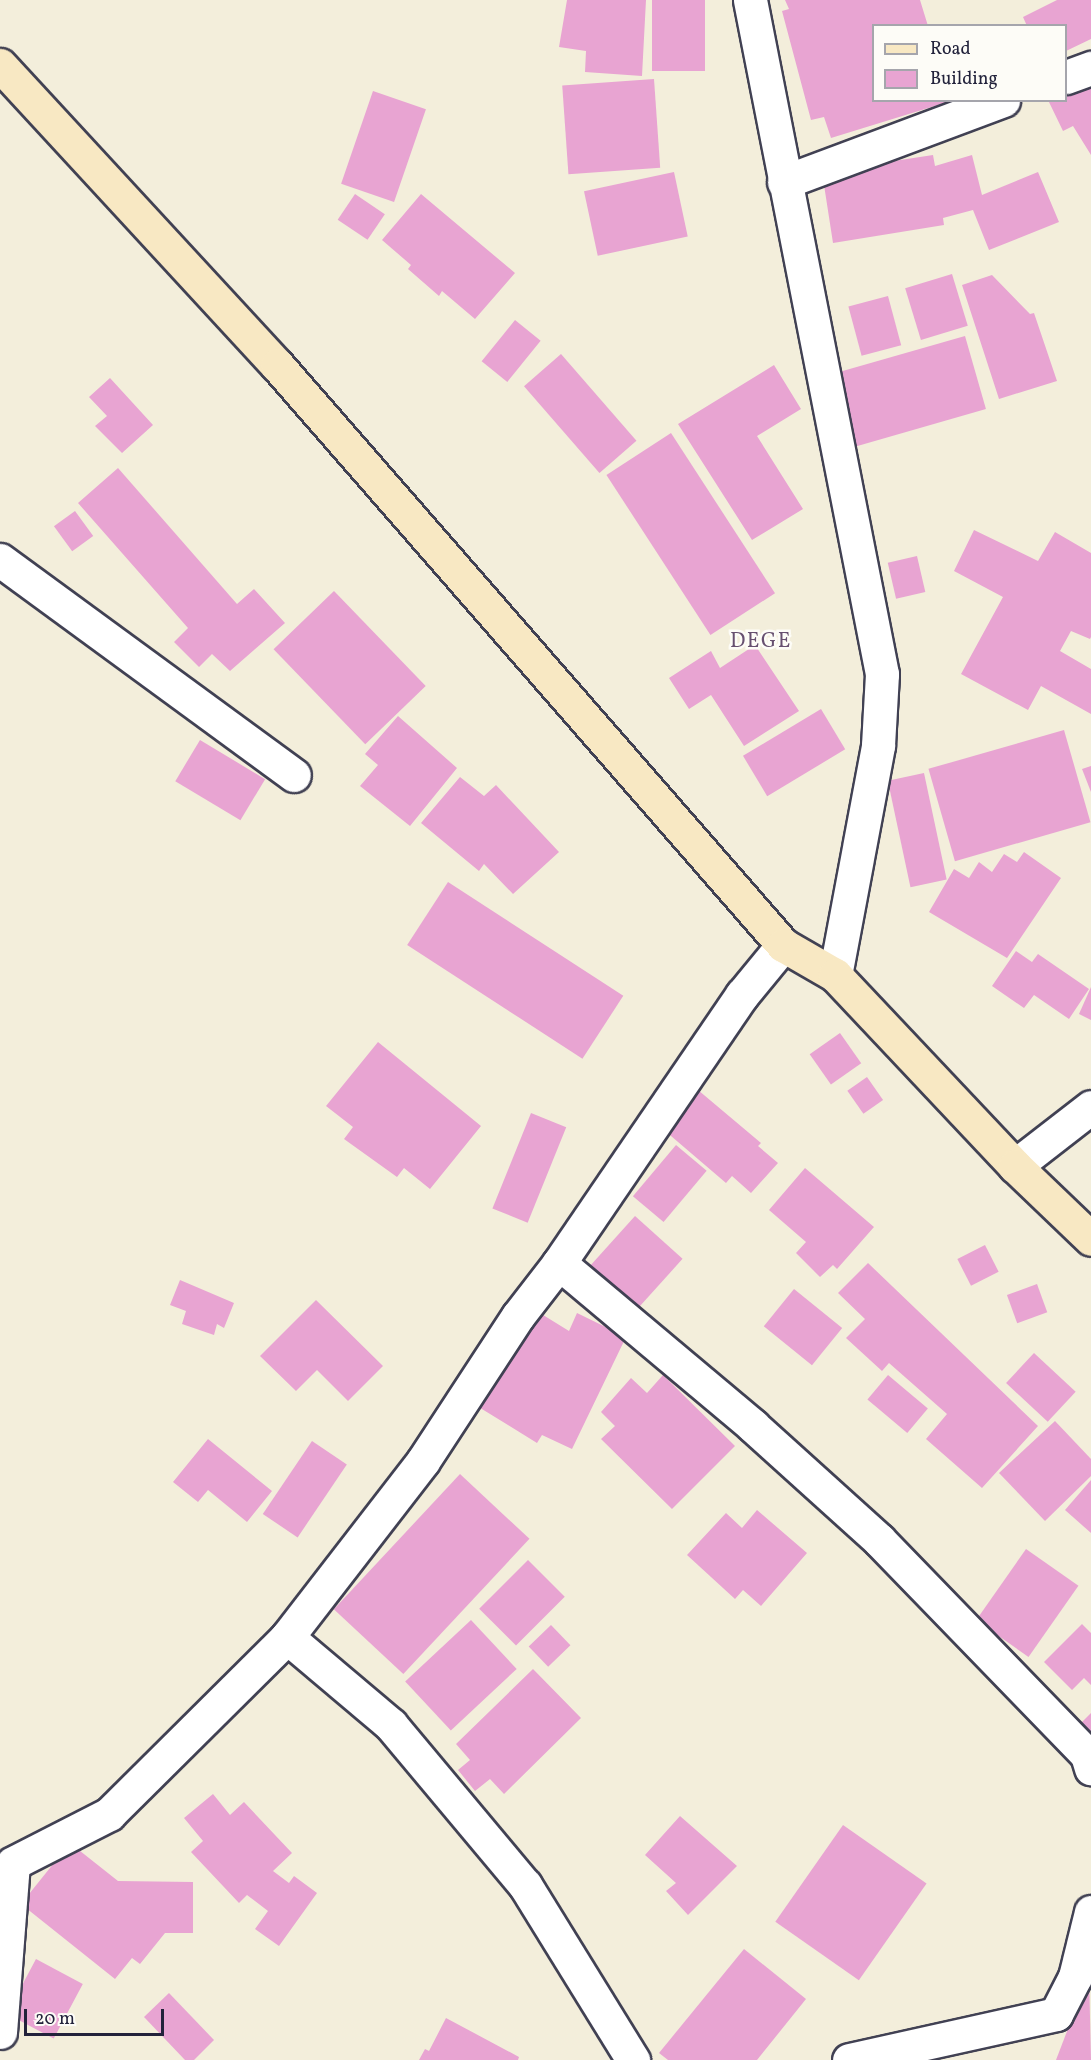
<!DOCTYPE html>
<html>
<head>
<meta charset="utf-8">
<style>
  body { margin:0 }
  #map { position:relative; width:1091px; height:2060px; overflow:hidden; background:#f3eedb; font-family:Vollkorn,serif }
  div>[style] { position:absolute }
  .building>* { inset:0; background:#e8a4d2; transform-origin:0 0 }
  .roads { filter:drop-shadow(2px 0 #414153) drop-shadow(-2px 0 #414153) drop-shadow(0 2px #414153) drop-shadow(0 -2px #414153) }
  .minor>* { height:33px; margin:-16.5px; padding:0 16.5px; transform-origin:16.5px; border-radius:16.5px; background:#fff }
  .secondary>* { height:33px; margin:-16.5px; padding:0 16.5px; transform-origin:16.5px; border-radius:16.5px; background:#f8e8c3 }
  span { translate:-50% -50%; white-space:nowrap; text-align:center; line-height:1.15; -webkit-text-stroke:5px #fdfcf7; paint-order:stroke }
  .quarter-label { font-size:21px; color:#675070; letter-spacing:1.5px }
  .legend { position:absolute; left:872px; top:24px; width:195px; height:78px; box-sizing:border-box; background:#fdfcf7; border:2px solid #a5a5ac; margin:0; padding:8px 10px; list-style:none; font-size:18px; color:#22223b }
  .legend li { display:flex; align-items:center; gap:12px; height:30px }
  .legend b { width:30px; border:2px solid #a5a5ac }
  .scale { position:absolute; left:24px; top:2009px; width:140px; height:27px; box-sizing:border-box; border:3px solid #22223b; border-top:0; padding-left:8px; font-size:18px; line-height:21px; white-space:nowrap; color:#22223b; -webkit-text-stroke:4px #fdfcf7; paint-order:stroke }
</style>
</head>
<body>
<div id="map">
  <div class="building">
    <div style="clip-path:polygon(567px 0,646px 0,642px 76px,585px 72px,586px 51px,559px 47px)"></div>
    <div style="left:652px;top:0;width:53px;height:71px"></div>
    <div style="clip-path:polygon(785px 0,920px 0,928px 26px,874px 26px,874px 100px,951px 101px,831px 138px,824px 117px,811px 120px,782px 11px,789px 9px)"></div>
    <div style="clip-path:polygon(1057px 0,1091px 0,1091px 39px,1066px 51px,1066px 26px,1027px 26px,1023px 17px)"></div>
    <div style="left:654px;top:79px;width:89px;height:92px;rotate:86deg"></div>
    <div style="clip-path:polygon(1091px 79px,1091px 155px,1073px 126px,1063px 131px,1048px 100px,1066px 100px,1066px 82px)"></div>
    <div style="left:373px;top:91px;width:56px;height:98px;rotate:19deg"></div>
    <div style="clip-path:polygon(933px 155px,935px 166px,972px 155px,982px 195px,1038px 172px,1059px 222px,989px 250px,973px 210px,943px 218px,944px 225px,833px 243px,822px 172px)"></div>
    <div style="left:674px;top:172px;width:66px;height:92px;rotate:78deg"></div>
    <div style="left:355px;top:194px;width:36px;height:31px;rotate:34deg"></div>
    <div style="clip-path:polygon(421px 194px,515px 273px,475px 319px,442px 291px,439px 296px,408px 269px,411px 265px,382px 240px)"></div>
    <div style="left:952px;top:274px;width:54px;height:49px;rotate:73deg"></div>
    <div style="clip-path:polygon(992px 275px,1030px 314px,1034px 313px,1057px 381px,999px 399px,962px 285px)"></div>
    <div style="left:888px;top:296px;width:51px;height:41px;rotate:75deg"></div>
    <div style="left:515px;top:320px;width:33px;height:53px;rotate:39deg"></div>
    <div style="left:965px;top:336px;width:76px;height:140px;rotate:74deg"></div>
    <div style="left:561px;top:354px;width:115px;height:49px;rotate:49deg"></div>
    <div style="clip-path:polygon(774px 365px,801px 409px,757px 436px,803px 509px,752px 540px,678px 424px)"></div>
    <div style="clip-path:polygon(110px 378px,153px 425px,122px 453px,95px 426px,107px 416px,89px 397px)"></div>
    <div style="left:671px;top:433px;width:191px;height:77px;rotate:57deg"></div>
    <div style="clip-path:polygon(118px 468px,237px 604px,254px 589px,285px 623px,230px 671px,212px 654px,199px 667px,174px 642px,188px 628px,78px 503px)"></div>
    <div style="left:75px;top:511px;width:31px;height:26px;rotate:54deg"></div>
    <div style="clip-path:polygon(974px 530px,1038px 561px,1055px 532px,1091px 553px,1091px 637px,1090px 639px,1071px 631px,1060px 651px,1091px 669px,1091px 714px,1041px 686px,1028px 710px,961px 674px,1003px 597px,954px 571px)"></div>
    <div style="left:917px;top:556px;width:37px;height:30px;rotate:77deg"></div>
    <div style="left:334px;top:591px;width:132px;height:84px;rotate:46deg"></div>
    <div style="clip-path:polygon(755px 645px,799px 711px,744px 746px,711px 695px,689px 709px,669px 678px,711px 651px,720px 668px)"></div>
    <div style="left:821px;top:709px;width:47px;height:91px;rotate:59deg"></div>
    <div style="clip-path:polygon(398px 716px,457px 768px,410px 826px,360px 786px,378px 765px,365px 754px)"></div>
    <div style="left:1064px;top:730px;width:96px;height:141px;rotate:74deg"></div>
    <div style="left:200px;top:740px;width:76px;height:48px;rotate:31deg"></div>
    <div style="clip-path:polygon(1091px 766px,1091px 792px,1082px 769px)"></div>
    <div style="left:924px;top:773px;width:109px;height:37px;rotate:78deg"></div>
    <div style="clip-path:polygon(460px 777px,484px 796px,496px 785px,559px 852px,513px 894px,484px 864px,479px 871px,421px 823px)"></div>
    <div style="clip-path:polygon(1024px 852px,1061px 878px,1007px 958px,929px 912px,954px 869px,969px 878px,979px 862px,992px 872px,1004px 854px,1017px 862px)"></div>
    <div style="left:448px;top:882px;width:209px;height:75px;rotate:33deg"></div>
    <div style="clip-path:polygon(1016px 951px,1032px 962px,1038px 954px,1089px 989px,1069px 1019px,1034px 995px,1024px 1008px,992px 986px)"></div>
    <div style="clip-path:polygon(1091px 987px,1091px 1020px,1079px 1014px)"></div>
    <div style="left:840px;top:1033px;width:37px;height:37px;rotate:55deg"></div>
    <div style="clip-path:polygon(378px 1042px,481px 1126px,430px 1189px,404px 1168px,397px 1177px,344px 1139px,353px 1127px,326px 1106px)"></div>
    <div style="left:867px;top:1077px;width:28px;height:24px;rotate:55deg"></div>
    <div style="clip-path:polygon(698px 1090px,761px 1143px,758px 1146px,778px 1163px,751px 1193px,732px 1176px,726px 1183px,664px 1130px)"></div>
    <div style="left:531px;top:1113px;width:38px;height:103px;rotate:22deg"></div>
    <div style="left:676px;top:1145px;width:40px;height:67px;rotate:40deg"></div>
    <div style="clip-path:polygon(805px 1168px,874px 1227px,837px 1269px,833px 1265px,820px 1277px,796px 1253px,806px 1242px,769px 1210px)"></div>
    <div style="left:635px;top:1216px;width:64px;height:72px;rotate:42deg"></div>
    <div style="left:985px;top:1245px;width:30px;height:31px;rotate:63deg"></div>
    <div style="clip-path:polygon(868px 1263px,1038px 1426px,982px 1488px,926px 1439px,947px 1414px,889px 1363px,882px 1371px,846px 1338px,865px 1319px,838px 1293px)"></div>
    <div style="clip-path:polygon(180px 1280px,234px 1303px,224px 1328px,217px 1324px,214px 1335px,182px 1324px,186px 1311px,170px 1305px)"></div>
    <div style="left:1037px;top:1284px;width:30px;height:32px;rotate:70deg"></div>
    <div style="left:794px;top:1289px;width:62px;height:48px;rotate:39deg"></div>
    <div style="clip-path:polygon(316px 1300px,383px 1366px,348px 1401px,317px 1370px,296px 1391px,260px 1356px)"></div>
    <div style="clip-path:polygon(535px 1310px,569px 1331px,577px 1313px,626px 1337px,572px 1449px,542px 1435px,537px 1443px,477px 1406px)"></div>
    <div style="left:1034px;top:1353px;width:57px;height:41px;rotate:43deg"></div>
    <div style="clip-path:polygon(663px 1375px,735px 1446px,672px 1509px,601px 1439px,615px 1426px,601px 1412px,631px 1378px,647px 1393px)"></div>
    <div style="left:888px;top:1375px;width:52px;height:32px;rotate:40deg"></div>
    <div style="clip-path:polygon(1055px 1421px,1091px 1459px,1091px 1476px,1045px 1521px,999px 1473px)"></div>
    <div style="clip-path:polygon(208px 1439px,272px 1491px,247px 1522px,208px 1490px,198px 1502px,173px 1482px)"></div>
    <div style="left:312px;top:1441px;width:42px;height:88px;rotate:34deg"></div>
    <div style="left:460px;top:1474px;width:95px;height:185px;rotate:43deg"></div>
    <div style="clip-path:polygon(1091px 1480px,1091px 1533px,1065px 1510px)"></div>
    <div style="clip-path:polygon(757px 1510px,807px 1553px,761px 1606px,743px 1590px,735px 1599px,687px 1555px,726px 1513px,742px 1528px)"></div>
    <div style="left:1026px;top:1549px;width:64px;height:87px;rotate:35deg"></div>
    <div style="left:528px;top:1560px;width:52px;height:69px;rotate:45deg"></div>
    <div style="left:471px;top:1620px;width:67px;height:90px;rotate:47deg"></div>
    <div style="clip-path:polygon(1082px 1624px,1091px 1633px,1091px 1685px,1084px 1678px,1072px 1690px,1044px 1662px)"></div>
    <div style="left:551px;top:1625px;width:28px;height:31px;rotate:46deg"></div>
    <div style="clip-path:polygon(533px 1669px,581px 1718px,504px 1794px,490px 1779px,475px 1791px,458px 1770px,470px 1760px,456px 1744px)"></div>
    <div style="clip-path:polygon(1091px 1713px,1091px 1739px,1078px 1726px)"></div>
    <div style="clip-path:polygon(213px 1794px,230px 1815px,244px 1802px,292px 1853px,273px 1871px,289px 1883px,294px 1876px,317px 1893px,279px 1946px,255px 1929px,268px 1911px,247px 1895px,239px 1903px,191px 1852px,203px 1841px,184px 1818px)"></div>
    <div style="clip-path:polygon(680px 1816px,737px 1866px,688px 1915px,666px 1891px,676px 1883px,645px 1855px)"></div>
    <div style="left:843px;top:1825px;width:102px;height:118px;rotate:35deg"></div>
    <div style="clip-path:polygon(70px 1843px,118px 1881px,193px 1882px,193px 1933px,165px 1933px,140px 1964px,132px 1958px,115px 1979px,21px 1904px)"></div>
    <div style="clip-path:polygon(744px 1949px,806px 1999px,757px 2060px,668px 2060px,659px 2053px)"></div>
    <div style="left:36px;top:1959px;width:53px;height:62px;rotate:28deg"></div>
    <div style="clip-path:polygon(1089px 1974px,1091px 2060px,1056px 2060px)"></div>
    <div style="clip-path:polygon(169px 1993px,214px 2040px,194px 2060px,185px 2060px,144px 2017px)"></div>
    <div style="clip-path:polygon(446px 2018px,519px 2057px,518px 2060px,419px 2060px,425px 2049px,429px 2051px)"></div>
  </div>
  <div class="roads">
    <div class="minor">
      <div style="left:750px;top:0;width:687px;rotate:78.92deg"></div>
      <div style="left:882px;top:674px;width:72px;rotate:93.2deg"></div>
      <div style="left:878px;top:746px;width:233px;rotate:100.6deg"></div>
      <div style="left:1066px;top:77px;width:27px;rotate:-20deg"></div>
      <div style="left:784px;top:182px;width:234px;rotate:-20.5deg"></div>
      <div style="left:0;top:560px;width:364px;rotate:36.2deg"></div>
      <div style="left:1015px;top:1166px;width:96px;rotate:-37.8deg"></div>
      <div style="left:559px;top:1263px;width:253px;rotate:40deg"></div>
      <div style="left:753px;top:1426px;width:170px;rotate:42.1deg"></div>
      <div style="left:879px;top:1540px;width:299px;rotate:45.9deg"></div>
      <div style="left:1087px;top:1755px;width:14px;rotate:73deg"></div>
      <div style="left:287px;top:1637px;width:136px;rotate:40.2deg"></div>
      <div style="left:391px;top:1725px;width:209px;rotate:50.1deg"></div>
      <div style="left:525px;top:1885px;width:206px;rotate:58.3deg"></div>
      <div style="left:0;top:2032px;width:169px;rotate:-85.6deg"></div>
      <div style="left:13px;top:1863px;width:108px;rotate:-27deg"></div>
      <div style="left:109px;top:1814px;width:251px;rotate:-44.8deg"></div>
      <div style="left:287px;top:1637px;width:222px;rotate:-52.3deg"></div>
      <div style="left:423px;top:1461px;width:173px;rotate:-56.8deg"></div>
      <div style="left:518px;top:1316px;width:67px;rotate:-52.3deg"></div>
      <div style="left:559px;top:1263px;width:325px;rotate:-55.7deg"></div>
      <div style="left:742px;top:995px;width:65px;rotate:-50.6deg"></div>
      <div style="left:849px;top:2060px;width:212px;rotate:-12.5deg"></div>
      <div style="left:1056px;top:2014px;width:42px;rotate:-62.8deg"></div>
      <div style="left:1075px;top:1977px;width:67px;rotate:-76.2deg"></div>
    </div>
    <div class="secondary">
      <div style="left:0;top:65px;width:408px;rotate:47.3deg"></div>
      <div style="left:277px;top:365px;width:770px;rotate:48.9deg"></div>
      <div style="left:783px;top:945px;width:60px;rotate:30deg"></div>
      <div style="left:835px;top:975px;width:262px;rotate:46.7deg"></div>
      <div style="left:1015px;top:1166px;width:105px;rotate:43.8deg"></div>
    </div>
  </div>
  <div class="quarter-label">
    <span style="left:761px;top:642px">DEGE</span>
  </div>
  <ul class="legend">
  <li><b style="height:8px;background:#f8e8c3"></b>Road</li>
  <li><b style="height:16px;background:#e8a4d2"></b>Building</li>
  </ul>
  <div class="scale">20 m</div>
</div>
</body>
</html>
